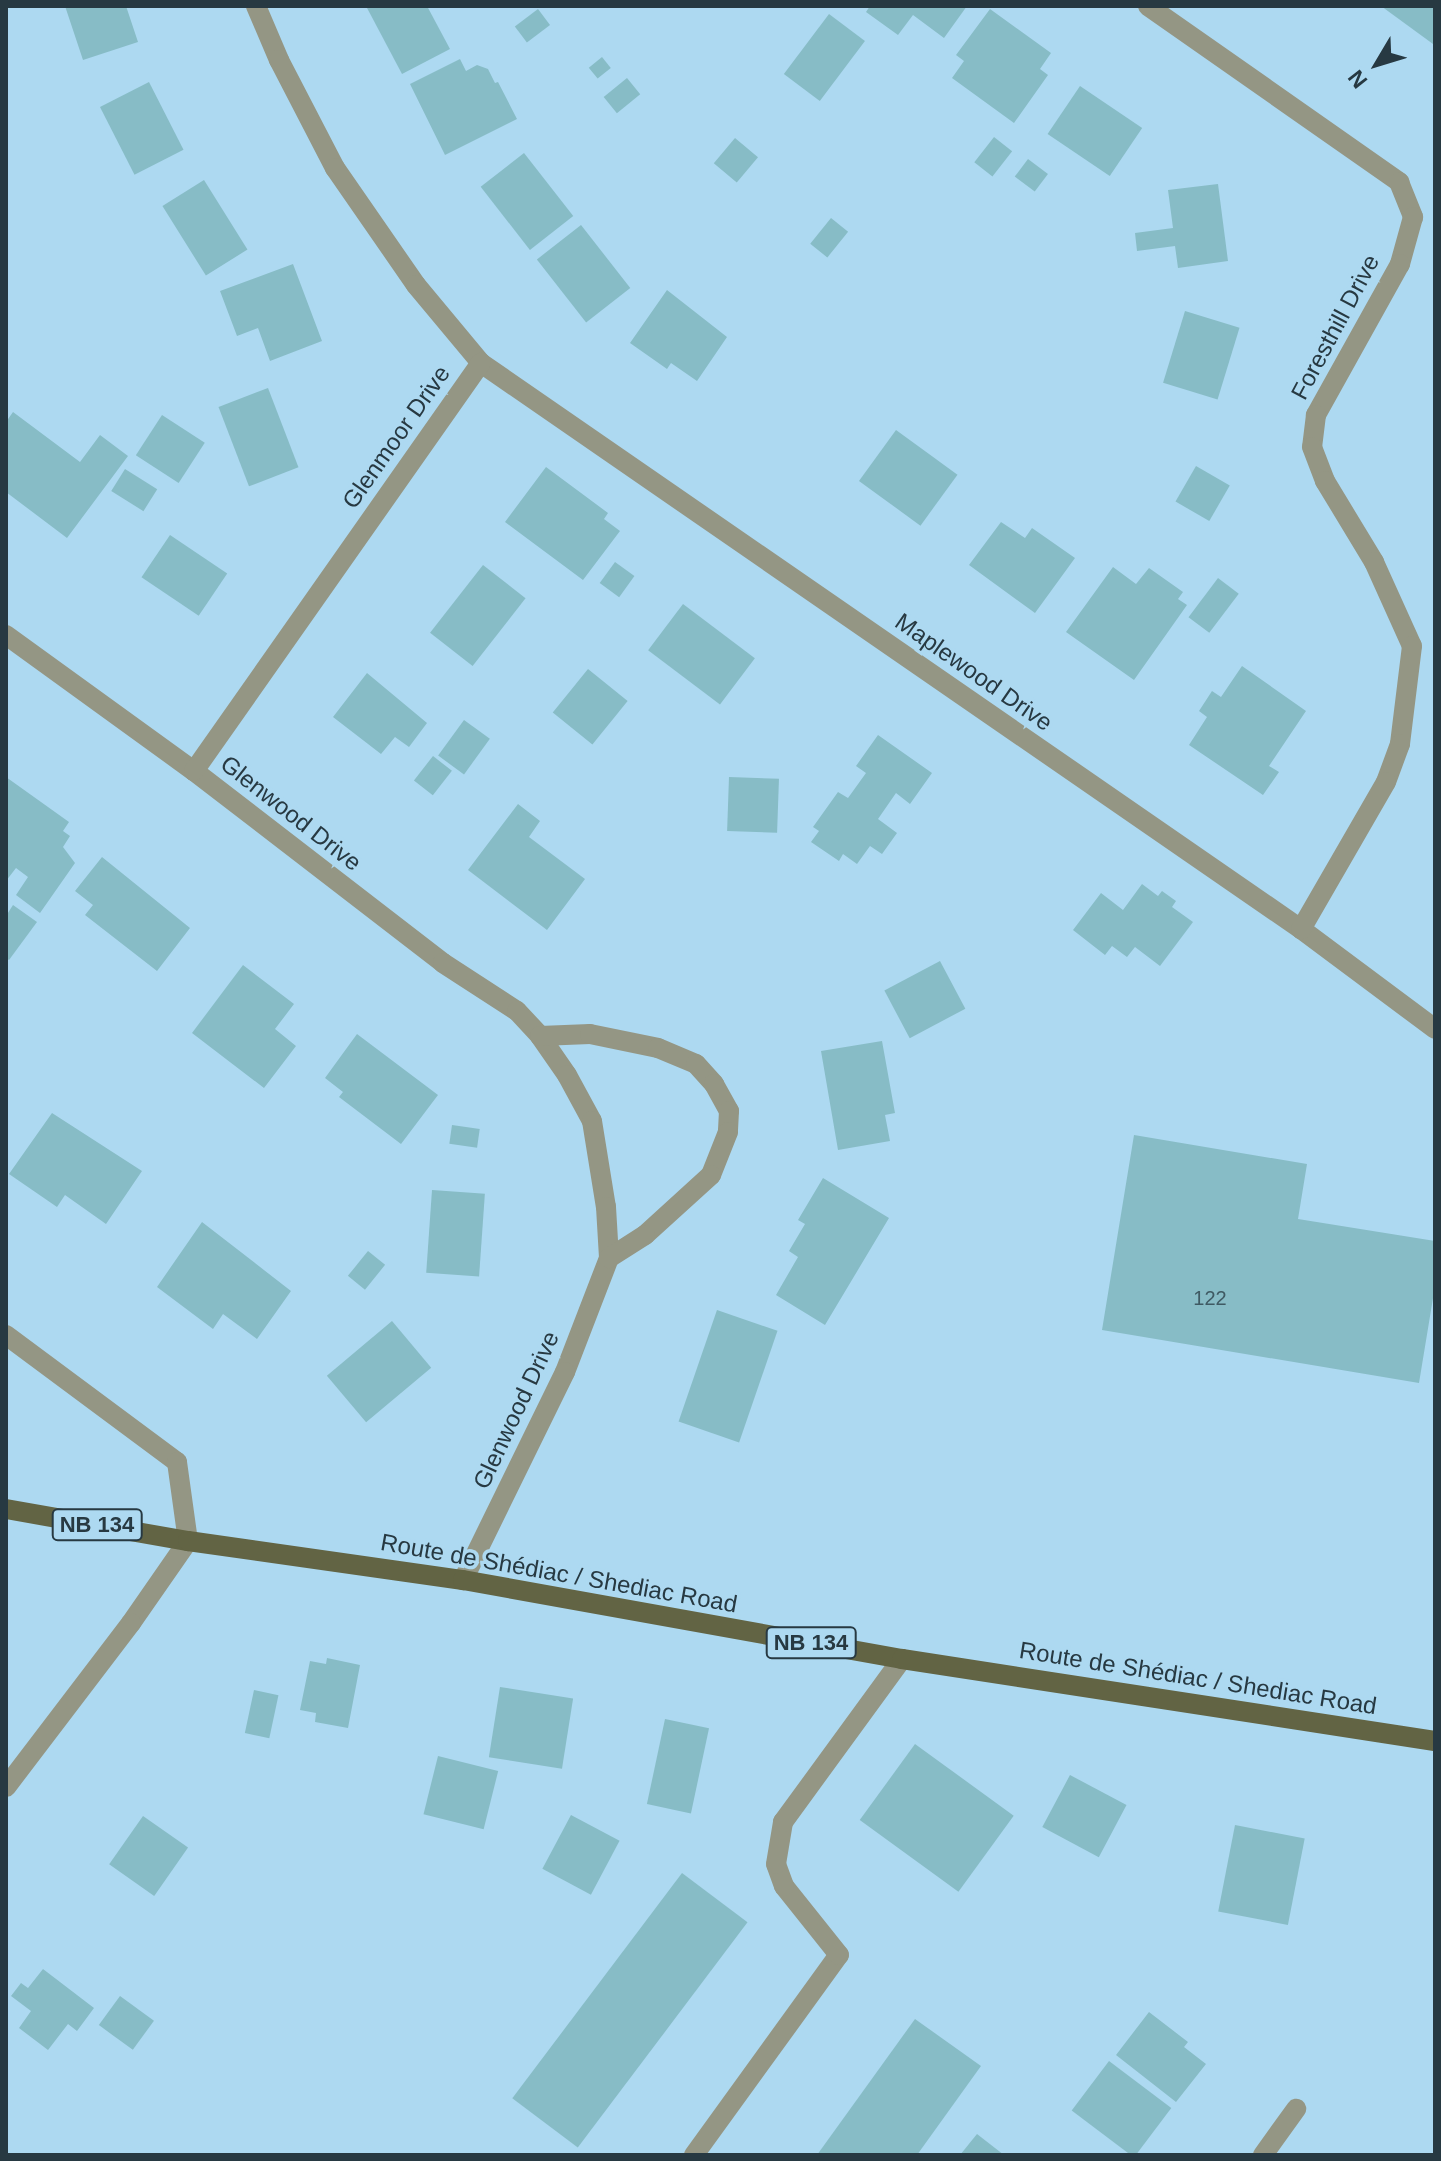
<!DOCTYPE html>
<html>
<head>
<meta charset="utf-8">
<style>
  body { margin:0 }
  #map { position:relative; width:1441px; height:2161px; overflow:hidden; background:#add9f1; font-family:Arial,sans-serif }
  div>[style] { position:absolute }
  .building>* { inset:0; background:#87bcc6; transform-origin:0 0 }
  .minor>* { height:20px; margin:-10px; padding:0 10px; transform-origin:10px; border-radius:10px; background:#949684 }
  .major>* { height:20px; margin:-10px; padding:0 10px; transform-origin:10px; border-radius:10px; background:#626444 }
  span { translate:-50% -50%; white-space:nowrap; text-align:center; line-height:1.15; -webkit-text-stroke:7px #add9f1; paint-order:stroke }
  .number-label { font-size:20px; color:#3f5a63 }
  .number-label span { -webkit-text-stroke-width:0 }
  .shield-label span { padding:2px 6px; background:#add9f1; border:2px solid; border-radius:6px; -webkit-text-stroke-width:0 }
  .shield-label { font-size:22px; color:#273942; font-weight:700 }
  .street-label { font-size:24px; color:#273942 }
  .frame { position:absolute; inset:0; border:8px solid #273942; pointer-events:none }
  .north { position:absolute; left:1337px; top:24px; width:80px; height:80px; -webkit-text-stroke:6px #add9f1; paint-order:stroke; rotate:232deg; font-size:22px; font-weight:700; line-height:32px; text-align:center; color:#273942 }
  .north::after { content:''; display:block; margin:auto; width:28px; height:36px; background:#273942; clip-path:polygon(50% 0,100% 100%,50% 72%,0 100%) }
</style>
</head>
<body>
<div id="map">
  <div class="building">
    <div style="clip-path:polygon(65px 6px,126px 6px,138px 42px,83px 60px)"></div>
    <div style="clip-path:polygon(366px 6px,427px 6px,450px 49px,402px 74px)"></div>
    <div style="clip-path:polygon(870px 6px,967px 6px,944px 38px,913px 15px,898px 35px,866px 12px)"></div>
    <div style="clip-path:polygon(1381px 6px,1435px 6px,1435px 41px,1433px 44px)"></div>
    <div style="left:538px;top:9px;width:20px;height:29px;rotate:53deg"></div>
    <div style="clip-path:polygon(990px 9px,1051px 53px,1040px 69px,1048px 75px,1014px 123px,952px 78px,964px 61px,956px 55px)"></div>
    <div style="left:829px;top:14px;width:45px;height:75px;rotate:37deg"></div>
    <div style="left:602px;top:57px;width:14px;height:17px;rotate:51deg"></div>
    <div style="clip-path:polygon(460px 59px,466px 71px,477px 65px,488px 69px,495px 83px,498px 82px,517px 119px,445px 155px,410px 84px)"></div>
    <div style="left:627px;top:78px;width:21px;height:30px;rotate:51deg"></div>
    <div style="left:149px;top:82px;width:76px;height:55px;rotate:63deg"></div>
    <div style="left:1080px;top:86px;width:75px;height:58px;rotate:34deg"></div>
    <div style="left:994px;top:137px;width:23px;height:32px;rotate:38deg"></div>
    <div style="left:735px;top:138px;width:30px;height:33px;rotate:40deg"></div>
    <div style="left:524px;top:153px;width:80px;height:55px;rotate:52deg"></div>
    <div style="left:1028px;top:159px;width:25px;height:22px;rotate:37deg"></div>
    <div style="left:204px;top:180px;width:82px;height:49px;rotate:58deg"></div>
    <div style="clip-path:polygon(1218px 184px,1228px 261px,1178px 268px,1175px 246px,1137px 251px,1135px 233px,1173px 228px,1168px 190px)"></div>
    <div style="left:831px;top:218px;width:22px;height:33px;rotate:39deg"></div>
    <div style="left:581px;top:225px;width:80px;height:56px;rotate:52deg"></div>
    <div style="clip-path:polygon(293px 264px,322px 341px,270px 361px,258px 328px,237px 336px,220px 291px)"></div>
    <div style="clip-path:polygon(667px 290px,727px 337px,697px 381px,671px 363px,667px 369px,630px 343px)"></div>
    <div style="left:1185px;top:311px;width:57px;height:75px;rotate:17deg"></div>
    <div style="left:268px;top:388px;width:85px;height:53px;rotate:69deg"></div>
    <div style="clip-path:polygon(13px 412px,80px 462px,100px 435px,128px 456px,67px 538px,6px 492px,6px 422px)"></div>
    <div style="left:162px;top:415px;width:51px;height:48px;rotate:33deg"></div>
    <div style="left:896px;top:430px;width:76px;height:63px;rotate:36deg"></div>
    <div style="left:1196px;top:466px;width:39px;height:41px;rotate:30deg"></div>
    <div style="clip-path:polygon(546px 467px,608px 513px,604px 519px,620px 531px,583px 580px,505px 522px)"></div>
    <div style="left:125px;top:469px;width:38px;height:26px;rotate:32deg"></div>
    <div style="clip-path:polygon(1001px 522px,1025px 538px,1032px 528px,1075px 558px,1035px 613px,969px 565px)"></div>
    <div style="left:170px;top:535px;width:69px;height:51px;rotate:34deg"></div>
    <div style="left:615px;top:562px;width:24px;height:26px;rotate:36deg"></div>
    <div style="left:483px;top:565px;width:54px;height:86px;rotate:38deg"></div>
    <div style="clip-path:polygon(1113px 567px,1136px 584px,1149px 568px,1183px 592px,1178px 599px,1187px 605px,1134px 680px,1066px 632px)"></div>
    <div style="left:1218px;top:578px;width:26px;height:49px;rotate:37deg"></div>
    <div style="left:683px;top:604px;width:90px;height:58px;rotate:37deg"></div>
    <div style="clip-path:polygon(1242px 666px,1306px 711px,1269px 766px,1279px 772px,1263px 795px,1189px 745px,1207px 717px,1199px 711px,1212px 691px,1221px 697px)"></div>
    <div style="left:588px;top:669px;width:51px;height:56px;rotate:39deg"></div>
    <div style="clip-path:polygon(367px 673px,427px 723px,409px 747px,395px 737px,381px 754px,333px 717px)"></div>
    <div style="left:464px;top:720px;width:32px;height:44px;rotate:36deg"></div>
    <div style="clip-path:polygon(878px 735px,932px 773px,910px 804px,896px 793px,878px 819px,897px 833px,882px 854px,870px 846px,857px 864px,843px 854px,839px 861px,811px 842px,819px 831px,813px 827px,838px 792px,848px 798px,866px 773px,856px 766px)"></div>
    <div style="left:433px;top:756px;width:24px;height:31px;rotate:38deg"></div>
    <div style="clip-path:polygon(6px 777px,69px 822px,63px 831px,70px 836px,63px 847px,75px 863px,40px 913px,16px 895px,28px 877px,16px 868px,6px 881px)"></div>
    <div style="left:729px;top:777px;width:50px;height:54px;rotate:2deg"></div>
    <div style="clip-path:polygon(518px 804px,540px 821px,529px 837px,585px 879px,547px 930px,468px 870px)"></div>
    <div style="clip-path:polygon(102px 857px,190px 928px,157px 971px,85px 915px,93px 905px,75px 891px)"></div>
    <div style="clip-path:polygon(1142px 884px,1158px 896px,1162px 891px,1176px 901px,1172px 907px,1193px 922px,1160px 966px,1135px 947px,1127px 957px,1112px 946px,1105px 955px,1073px 930px,1101px 893px,1123px 910px)"></div>
    <div style="clip-path:polygon(13px 905px,37px 922px,9px 960px,6px 958px,6px 916px)"></div>
    <div style="left:940px;top:961px;width:54px;height:63px;rotate:62deg"></div>
    <div style="clip-path:polygon(243px 965px,294px 1004px,275px 1029px,296px 1046px,264px 1088px,192px 1033px)"></div>
    <div style="clip-path:polygon(357px 1034px,438px 1095px,401px 1144px,339px 1097px,343px 1092px,325px 1078px)"></div>
    <div style="clip-path:polygon(882px 1041px,895px 1113px,885px 1115px,890px 1141px,838px 1150px,821px 1051px)"></div>
    <div style="clip-path:polygon(52px 1113px,142px 1171px,106px 1224px,65px 1195px,57px 1207px,9px 1174px)"></div>
    <div style="left:452px;top:1125px;width:28px;height:19px;rotate:8deg"></div>
    <div style="clip-path:polygon(1134px 1135px,1307px 1164px,1298px 1219px,1435px 1241px,1435px 1286px,1419px 1383px,1102px 1330px)"></div>
    <div style="clip-path:polygon(823px 1178px,889px 1218px,825px 1325px,776px 1295px,798px 1257px,789px 1251px,805px 1224px,798px 1220px)"></div>
    <div style="left:432px;top:1190px;width:53px;height:83px;rotate:4deg"></div>
    <div style="clip-path:polygon(202px 1222px,291px 1291px,257px 1339px,223px 1314px,213px 1329px,157px 1287px)"></div>
    <div style="left:368px;top:1251px;width:22px;height:32px;rotate:39deg"></div>
    <div style="left:717px;top:1310px;width:64px;height:118px;rotate:19deg"></div>
    <div style="left:392px;top:1321px;width:61px;height:85px;rotate:50deg"></div>
    <div style="clip-path:polygon(327px 1658px,360px 1665px,348px 1728px,315px 1722px,316px 1713px,300px 1710px,310px 1661px,326px 1664px)"></div>
    <div style="left:500px;top:1687px;width:74px;height:71px;rotate:9deg"></div>
    <div style="left:254px;top:1690px;width:25px;height:44px;rotate:12deg"></div>
    <div style="left:665px;top:1719px;width:45px;height:87px;rotate:12deg"></div>
    <div style="left:915px;top:1744px;width:122px;height:94px;rotate:36deg"></div>
    <div style="left:438px;top:1756px;width:62px;height:60px;rotate:14deg"></div>
    <div style="left:1070px;top:1775px;width:64px;height:59px;rotate:28deg"></div>
    <div style="left:571px;top:1815px;width:55px;height:61px;rotate:28deg"></div>
    <div style="left:143px;top:1816px;width:55px;height:59px;rotate:35deg"></div>
    <div style="left:1235px;top:1825px;width:71px;height:88px;rotate:11deg"></div>
    <div style="left:682px;top:1873px;width:82px;height:282px;rotate:37deg"></div>
    <div style="clip-path:polygon(43px 1969px,94px 2008px,77px 2031px,68px 2024px,48px 2050px,19px 2028px,31px 2011px,11px 1996px,21px 1983px,28px 1988px)"></div>
    <div style="left:120px;top:1996px;width:42px;height:36px;rotate:36deg"></div>
    <div style="clip-path:polygon(1149px 2012px,1188px 2042px,1184px 2047px,1206px 2064px,1176px 2102px,1116px 2055px)"></div>
    <div style="clip-path:polygon(915px 2019px,981px 2066px,917px 2155px,817px 2155px)"></div>
    <div style="left:1109px;top:2061px;width:78px;height:62px;rotate:37deg"></div>
    <div style="clip-path:polygon(977px 2134px,1004px 2155px,960px 2155px)"></div>
  </div>
  <div class="minor">
    <div style="left:256px;top:6px;width:59px;rotate:66.9deg"></div>
    <div style="left:279px;top:60px;width:122px;rotate:62.6deg"></div>
    <div style="left:335px;top:168px;width:142px;rotate:55.3deg"></div>
    <div style="left:416px;top:285px;width:102px;rotate:50.2deg"></div>
    <div style="left:481px;top:363px;width:996px;rotate:34.62deg"></div>
    <div style="left:1301px;top:929px;width:167px;rotate:36.7deg"></div>
    <div style="left:1148px;top:6px;width:307px;rotate:35deg"></div>
    <div style="left:1399px;top:182px;width:38px;rotate:68deg"></div>
    <div style="left:1413px;top:217px;width:49px;rotate:105.5deg"></div>
    <div style="left:1400px;top:264px;width:173px;rotate:119.1deg"></div>
    <div style="left:1316px;top:415px;width:32px;rotate:97deg"></div>
    <div style="left:1312px;top:447px;width:36px;rotate:69deg"></div>
    <div style="left:1325px;top:481px;width:95px;rotate:58.8deg"></div>
    <div style="left:1374px;top:562px;width:92px;rotate:65.7deg"></div>
    <div style="left:1412px;top:646px;width:99px;rotate:97deg"></div>
    <div style="left:1400px;top:744px;width:40px;rotate:110.2deg"></div>
    <div style="left:1386px;top:782px;width:170px;rotate:120deg"></div>
    <div style="left:6px;top:635px;width:232px;rotate:35.9deg"></div>
    <div style="left:194px;top:771px;width:314px;rotate:37.6deg"></div>
    <div style="left:443px;top:963px;width:88px;rotate:33deg"></div>
    <div style="left:517px;top:1011px;width:34px;rotate:47deg"></div>
    <div style="left:540px;top:1036px;width:47px;rotate:55.3deg"></div>
    <div style="left:567px;top:1075px;width:52px;rotate:61.5deg"></div>
    <div style="left:592px;top:1121px;width:87px;rotate:80.8deg"></div>
    <div style="left:606px;top:1207px;width:51px;rotate:86.6deg"></div>
    <div style="left:609px;top:1258px;width:122px;rotate:111.1deg"></div>
    <div style="left:565px;top:1372px;width:232px;rotate:116.1deg"></div>
    <div style="left:194px;top:771px;width:499px;rotate:-54.9deg"></div>
    <div style="left:540px;top:1036px;width:50px;rotate:-2.3deg"></div>
    <div style="left:590px;top:1034px;width:69px;rotate:11.6deg"></div>
    <div style="left:658px;top:1048px;width:41px;rotate:22.8deg"></div>
    <div style="left:696px;top:1064px;width:27px;rotate:48deg"></div>
    <div style="left:714px;top:1084px;width:31px;rotate:61deg"></div>
    <div style="left:729px;top:1111px;width:21px;rotate:93deg"></div>
    <div style="left:728px;top:1132px;width:46px;rotate:111.6deg"></div>
    <div style="left:711px;top:1175px;width:89px;rotate:137.7deg"></div>
    <div style="left:645px;top:1235px;width:43px;rotate:147.4deg"></div>
    <div style="left:6px;top:1335px;width:213px;rotate:36.6deg"></div>
    <div style="left:177px;top:1462px;width:80px;rotate:82.1deg"></div>
    <div style="left:188px;top:1541px;width:100px;rotate:124.8deg"></div>
    <div style="left:131px;top:1623px;width:206px;rotate:127.3deg"></div>
    <div style="left:694px;top:2155px;width:247px;rotate:-54.1deg"></div>
    <div style="left:839px;top:1955px;width:88px;rotate:-128.6deg"></div>
    <div style="left:784px;top:1886px;width:23px;rotate:-110deg"></div>
    <div style="left:776px;top:1864px;width:43px;rotate:-80.5deg"></div>
    <div style="left:783px;top:1822px;width:202px;rotate:-53.9deg"></div>
    <div style="left:1263px;top:2155px;width:57px;rotate:-54.3deg"></div>
  </div>
  <div class="major">
    <div style="left:6px;top:1509px;width:185px;rotate:10deg"></div>
    <div style="left:188px;top:1541px;width:278px;rotate:8.1deg"></div>
    <div style="left:463px;top:1580px;width:446px;rotate:10.2deg"></div>
    <div style="left:902px;top:1659px;width:539px;rotate:8.75deg"></div>
  </div>
  <div class="number-label">
    <span style="left:1210px;top:1298px">122</span>
  </div>
  <div class="shield-label">
    <span style="left:97px;top:1525px">NB 134</span>
    <span style="left:811px;top:1643px">NB 134</span>
  </div>
  <div class="street-label">
    <span style="left:1335px;top:327px;rotate:-62deg">Foresthill Drive</span>
    <span style="left:396px;top:437px;rotate:-55deg">Glenmoor Drive</span>
    <span style="left:974px;top:672px;rotate:35deg">Maplewood Drive</span>
    <span style="left:291px;top:813px;rotate:38deg">Glenwood Drive</span>
    <span style="left:516px;top:1410px;rotate:-65deg">Glenwood Drive</span>
    <span style="left:559px;top:1573px;rotate:10deg">Route de Shédiac / Shediac Road</span>
    <span style="left:1198px;top:1678px;rotate:9deg">Route de Shédiac / Shediac Road</span>
  </div>
  <div class="frame"></div>
  <div class="north">N</div>
</div>
</body>
</html>
